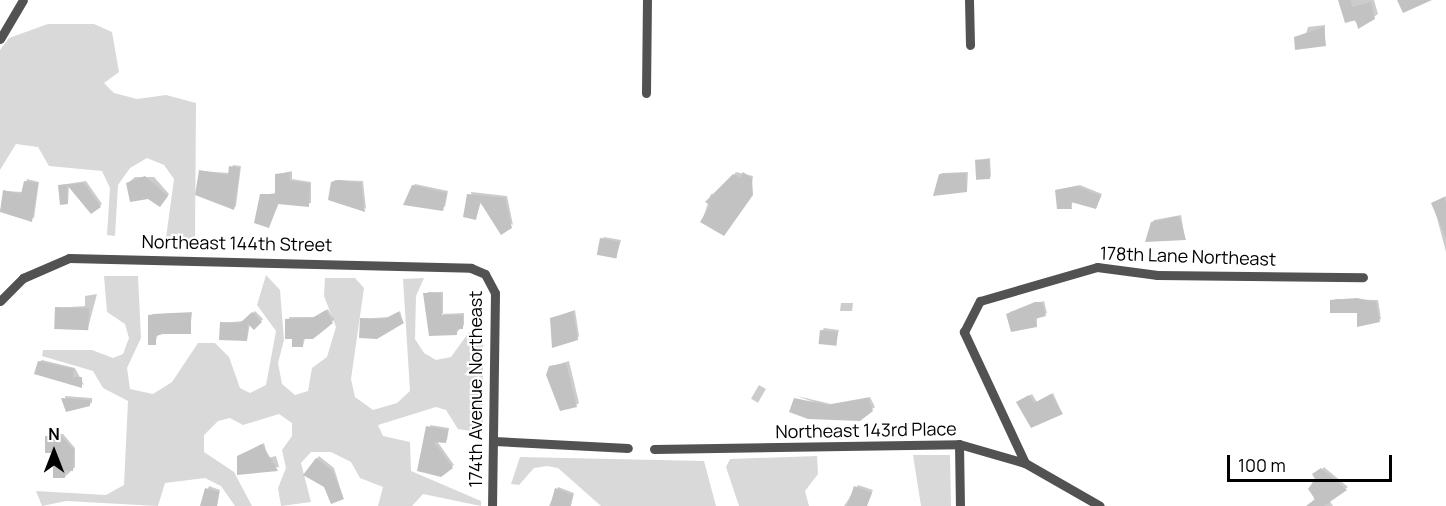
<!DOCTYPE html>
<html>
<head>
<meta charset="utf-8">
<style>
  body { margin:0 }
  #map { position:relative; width:1446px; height:506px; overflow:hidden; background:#fff; font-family:Manrope,sans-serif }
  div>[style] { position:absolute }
  .green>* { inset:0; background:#d9d9d9 }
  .shadow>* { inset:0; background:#0003; transform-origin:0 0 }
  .building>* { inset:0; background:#c2c2c2; transform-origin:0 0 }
  .street>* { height:9px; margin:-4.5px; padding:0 4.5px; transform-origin:4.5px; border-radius:4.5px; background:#525252 }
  span { translate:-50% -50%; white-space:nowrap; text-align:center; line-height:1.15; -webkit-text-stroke:4.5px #fff; paint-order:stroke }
  .street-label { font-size:18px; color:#000 }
  .north { position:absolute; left:24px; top:422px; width:60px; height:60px; -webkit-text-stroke:4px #fff; paint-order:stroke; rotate:0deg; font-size:16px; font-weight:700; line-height:24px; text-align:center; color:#000 }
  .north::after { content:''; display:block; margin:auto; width:21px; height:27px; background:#000; clip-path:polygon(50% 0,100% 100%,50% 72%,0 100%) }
  .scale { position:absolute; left:1227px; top:455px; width:165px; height:27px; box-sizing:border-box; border:3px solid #000; border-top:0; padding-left:8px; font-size:18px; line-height:21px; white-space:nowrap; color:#000; -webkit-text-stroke:4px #fff; paint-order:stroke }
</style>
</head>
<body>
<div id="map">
  <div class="green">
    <div style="clip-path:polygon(48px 24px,94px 24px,112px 32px,119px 72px,104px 83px,114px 93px,137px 99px,166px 95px,196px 103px,195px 239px,166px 238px,174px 179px,164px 165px,147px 158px,130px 168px,118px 185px,115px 236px,107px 235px,110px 188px,102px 171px,49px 166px,38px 147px,16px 144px,0 170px,0 50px,9px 38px)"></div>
    <div style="clip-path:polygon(266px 275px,280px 290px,284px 340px,278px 363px,282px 384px,295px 395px,308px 391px,312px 368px,327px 357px,336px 327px,324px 296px,325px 278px,355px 278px,364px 288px,351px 379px,355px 397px,373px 410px,397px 403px,410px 391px,403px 279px,424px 278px,416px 296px,415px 339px,424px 353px,436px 360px,451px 357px,469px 332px,483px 334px,483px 433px,458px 429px,446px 410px,436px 407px,378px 425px,383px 436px,410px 442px,411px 471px,481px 501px,481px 506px,423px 494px,412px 506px,378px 506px,383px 487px,360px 478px,351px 462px,331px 452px,311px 452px,301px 463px,311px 502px,281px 506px,278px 488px,286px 468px,282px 450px,292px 436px,292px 423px,279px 414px,243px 425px,230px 418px,218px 421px,204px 435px,204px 452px,234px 472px,252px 506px,235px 506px,221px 486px,205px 478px,165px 483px,158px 506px,66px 501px,42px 506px,36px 491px,106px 495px,124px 485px,128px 401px,103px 388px,93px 371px,42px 356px,43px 350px,92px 350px,113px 358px,123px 354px,129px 338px,125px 324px,107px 312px,104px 276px,138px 276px,141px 338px,127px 368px,130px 389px,153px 394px,172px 382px,198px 343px,215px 343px,229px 357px,240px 388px,250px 393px,266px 385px,276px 331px,257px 305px)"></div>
    <div style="clip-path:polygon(913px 455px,950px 455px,951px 506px,921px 506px)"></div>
    <div style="clip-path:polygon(817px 456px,818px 474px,805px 491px,809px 506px,739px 506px,726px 467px,730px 459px)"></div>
    <div style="clip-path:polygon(520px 457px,704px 461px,716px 506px,601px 506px,558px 468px,547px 466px,534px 468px,519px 485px,511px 484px)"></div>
  </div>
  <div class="shadow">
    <div style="clip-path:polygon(1340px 0,1374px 0,1378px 14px,1359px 27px)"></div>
    <div style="clip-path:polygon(1325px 25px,1325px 45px,1295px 38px,1306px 34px,1308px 27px)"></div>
    <div style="clip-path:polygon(990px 158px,991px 176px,989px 178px,976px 161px)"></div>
    <div style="clip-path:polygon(241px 166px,236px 206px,234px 208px,201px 171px,229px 173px,233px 165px)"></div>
    <div style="clip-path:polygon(292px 171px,292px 179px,311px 182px,311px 203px,279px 203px,269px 226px,262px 195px,276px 193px,277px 175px)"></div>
    <div style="clip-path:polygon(736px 172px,753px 176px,751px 190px,702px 221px,711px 194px,718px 195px)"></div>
    <div style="clip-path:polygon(968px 172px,967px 191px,940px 175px,942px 173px)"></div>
    <div style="clip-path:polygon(135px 177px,154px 177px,169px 194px,162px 203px,128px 183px)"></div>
    <div style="clip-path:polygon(27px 179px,39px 182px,34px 218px,0 211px,5px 191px,23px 192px)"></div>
    <div style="clip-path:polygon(335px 180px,363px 181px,366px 209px,332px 183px)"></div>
    <div style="clip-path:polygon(86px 181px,102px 204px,91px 212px,69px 185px,68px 203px,60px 185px)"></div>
    <div style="clip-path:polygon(415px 184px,448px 191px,445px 207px,413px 186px)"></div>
    <div style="clip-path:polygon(1080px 185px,1102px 194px,1097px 205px,1073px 201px,1071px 207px,1056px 190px)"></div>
    <div style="clip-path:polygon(471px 192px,507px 196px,513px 225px,481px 202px,476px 218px)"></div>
    <div style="clip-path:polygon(1446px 196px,1446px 252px,1433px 203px)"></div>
    <div style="clip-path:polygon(1181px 215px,1185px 238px,1152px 223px,1154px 220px)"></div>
    <div style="clip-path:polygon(604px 237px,621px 240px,616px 257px,602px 239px)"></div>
    <div style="clip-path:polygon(427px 292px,443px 292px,443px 314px,464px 313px,464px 325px,456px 333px)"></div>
    <div style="clip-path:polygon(97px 294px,88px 328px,56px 308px,85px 306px,85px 296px)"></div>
    <div style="clip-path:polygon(1334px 299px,1378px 300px,1381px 319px,1359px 326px,1359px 312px)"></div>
    <div style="clip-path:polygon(1044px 301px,1047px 313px,1037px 317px,1037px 326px,1010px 312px)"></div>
    <div style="clip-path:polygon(841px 303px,853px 303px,852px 311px,840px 311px)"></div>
    <div style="clip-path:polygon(328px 309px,334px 320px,305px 338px,303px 346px,293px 337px,289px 317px,315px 317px)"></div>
    <div style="clip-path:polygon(575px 310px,579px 336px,577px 339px,551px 319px)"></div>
    <div style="clip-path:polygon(255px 311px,263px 319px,254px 328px,250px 323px,247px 340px,221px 323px,244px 321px)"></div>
    <div style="clip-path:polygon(400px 311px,403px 322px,361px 319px,388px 317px)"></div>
    <div style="clip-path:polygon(192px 312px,190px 332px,158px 334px,155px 343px,152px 314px)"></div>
    <div style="clip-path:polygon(824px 328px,839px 330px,835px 344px,822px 331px)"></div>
    <div style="clip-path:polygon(42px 360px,75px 368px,84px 385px,39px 362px)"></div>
    <div style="clip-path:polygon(569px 361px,579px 403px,576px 405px,550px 367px)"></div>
    <div style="left:759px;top:385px;width:8px;height:16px;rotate:30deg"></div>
    <div style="clip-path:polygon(1053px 393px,1062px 413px,1020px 401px,1032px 394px,1037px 402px)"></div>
    <div style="clip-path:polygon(65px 396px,92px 398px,92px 403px,67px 410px)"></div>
    <div style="clip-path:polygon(797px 396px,831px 404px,870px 397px,875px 407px,859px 419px)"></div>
    <div style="clip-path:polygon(430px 425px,449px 428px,447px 440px,437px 441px,454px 465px,441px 475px)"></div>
    <div style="clip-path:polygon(49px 434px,63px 434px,75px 448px,75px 467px,65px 477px)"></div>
    <div style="clip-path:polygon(264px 443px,268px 458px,276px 456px,279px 467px,238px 474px,238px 457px)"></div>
    <div style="clip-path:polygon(319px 456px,334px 468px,343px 497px,332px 502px,325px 486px,305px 474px)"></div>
    <div style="clip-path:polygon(1324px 467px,1348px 487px,1329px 500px,1333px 506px,1317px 506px,1310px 489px)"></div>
    <div style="clip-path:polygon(858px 485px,873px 490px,866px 506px,844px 506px)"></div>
    <div style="clip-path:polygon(209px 486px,220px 490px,217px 506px,202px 506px)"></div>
    <div style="clip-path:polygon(558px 487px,574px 493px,571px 506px,549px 506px)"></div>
  </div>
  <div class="building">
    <div style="clip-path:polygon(1338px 0,1351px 0,1352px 7px,1371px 2px,1375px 19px,1358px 29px,1356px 20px,1345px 23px)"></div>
    <div style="clip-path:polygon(1397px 0,1432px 0,1403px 13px)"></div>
    <div style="clip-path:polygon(1324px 27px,1326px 46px,1295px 50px,1294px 37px)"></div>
    <div style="left:989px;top:159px;width:20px;height:14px;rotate:87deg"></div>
    <div style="clip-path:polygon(229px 166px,240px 168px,234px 210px,195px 195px,199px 170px,228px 175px)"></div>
    <div style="clip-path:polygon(290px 172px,290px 181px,310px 183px,309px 207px,278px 204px,269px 228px,254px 223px,260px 194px,275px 194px,275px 174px)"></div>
    <div style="clip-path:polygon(743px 172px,752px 178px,753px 195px,724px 236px,700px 222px,710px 205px,705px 202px,733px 174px,740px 178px)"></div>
    <div style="clip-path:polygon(966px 173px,967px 192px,933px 196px,939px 174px)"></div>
    <div style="clip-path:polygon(145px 176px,168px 196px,160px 207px,148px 199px,130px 202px,126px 183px)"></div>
    <div style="clip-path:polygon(339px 180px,361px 183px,365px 212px,328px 200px,331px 182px)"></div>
    <div style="clip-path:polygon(24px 181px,38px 183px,32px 222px,0 212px,3px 190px,21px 194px)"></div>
    <div style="clip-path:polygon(84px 183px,101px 207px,91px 214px,67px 185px,68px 204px,60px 205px,58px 185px)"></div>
    <div style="clip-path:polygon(412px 185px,447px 193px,443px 211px,403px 205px)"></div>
    <div style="clip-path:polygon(1077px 186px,1101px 196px,1096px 209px,1071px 202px,1072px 209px,1057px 209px,1055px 190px)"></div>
    <div style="clip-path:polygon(467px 194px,505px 198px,512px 228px,501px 235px,480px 202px,476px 220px,463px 217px)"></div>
    <div style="clip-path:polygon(1444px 197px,1446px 202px,1446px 238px,1431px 203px)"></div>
    <div style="clip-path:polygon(1179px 216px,1186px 240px,1145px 242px,1151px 222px)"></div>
    <div style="left:600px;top:238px;width:20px;height:17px;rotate:11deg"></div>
    <div style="clip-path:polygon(423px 293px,441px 293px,442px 315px,463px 315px,463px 329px,457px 329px,457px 335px,429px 336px)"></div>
    <div style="clip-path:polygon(1357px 298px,1376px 302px,1380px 322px,1357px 327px,1357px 313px,1330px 313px,1330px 300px)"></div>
    <div style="clip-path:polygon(1035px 302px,1042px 302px,1046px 316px,1035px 319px,1037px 327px,1011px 332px,1006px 314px)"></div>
    <div style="left:55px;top:307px;width:34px;height:22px;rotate:2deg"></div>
    <div style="clip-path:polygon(326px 310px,333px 323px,313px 339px,303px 339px,303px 347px,292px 347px,292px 339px,285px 339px,285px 319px,312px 318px)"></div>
    <div style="clip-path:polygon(573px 311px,578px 340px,552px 348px,550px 318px)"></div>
    <div style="clip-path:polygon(252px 312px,262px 322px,254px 330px,248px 324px,247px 341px,219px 340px,220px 322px,240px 323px)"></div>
    <div style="clip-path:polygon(398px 312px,404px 323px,377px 339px,359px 338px,360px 318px,385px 319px)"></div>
    <div style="clip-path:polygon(173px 313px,191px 313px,191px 334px,163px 334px,156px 336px,156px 345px,148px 345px,148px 315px)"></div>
    <div style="left:820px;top:330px;width:18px;height:14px;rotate:6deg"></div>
    <div style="clip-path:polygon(38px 361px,74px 369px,73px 377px,82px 377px,82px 388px,34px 374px)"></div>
    <div style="clip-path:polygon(566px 363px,577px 407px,560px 411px,546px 375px,549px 366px)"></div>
    <div style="clip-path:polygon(1051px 394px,1063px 414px,1031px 428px,1016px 402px,1029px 395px,1034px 403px)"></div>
    <div style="clip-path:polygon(61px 398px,90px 400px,90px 406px,66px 412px)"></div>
    <div style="clip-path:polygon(794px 398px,828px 405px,868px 398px,873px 411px,860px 421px,808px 419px,789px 412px)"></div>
    <div style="clip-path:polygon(426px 426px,448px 430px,446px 443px,434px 442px,453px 468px,441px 477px,417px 471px)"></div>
    <div style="clip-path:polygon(45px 436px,61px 436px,74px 450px,73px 471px,65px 470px,65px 478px,53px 478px,53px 453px,45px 453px)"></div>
    <div style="clip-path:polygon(262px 444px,278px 471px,237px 475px,237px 456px)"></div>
    <div style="clip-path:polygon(316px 458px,332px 470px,344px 499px,331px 504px,324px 487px,303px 475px)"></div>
    <div style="clip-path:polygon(1321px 468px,1347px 490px,1324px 506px,1306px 506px,1315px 499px,1308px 489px,1315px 479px,1312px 474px)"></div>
    <div style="clip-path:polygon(854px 486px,872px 493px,867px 506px,847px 506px)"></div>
    <div style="clip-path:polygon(205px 488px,219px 492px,217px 506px,200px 506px)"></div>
    <div style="clip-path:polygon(555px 488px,573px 495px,570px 506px,550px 506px)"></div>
  </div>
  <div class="street">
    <div style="left:969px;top:0;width:45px;rotate:88.7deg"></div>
    <div style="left:0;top:39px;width:45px;rotate:-59.5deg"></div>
    <div style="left:646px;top:93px;width:93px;rotate:-89.4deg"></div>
    <div style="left:0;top:301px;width:33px;rotate:-45deg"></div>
    <div style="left:23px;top:278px;width:50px;rotate:-23.5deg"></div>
    <div style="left:69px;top:258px;width:402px;rotate:1.4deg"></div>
    <div style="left:471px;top:268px;width:15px;rotate:23deg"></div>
    <div style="left:485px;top:274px;width:21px;rotate:62deg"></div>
    <div style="left:495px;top:293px;width:213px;rotate:90.8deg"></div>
    <div style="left:494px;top:441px;width:134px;rotate:3deg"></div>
    <div style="left:959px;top:444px;width:62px;rotate:89.1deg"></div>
    <div style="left:654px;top:449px;width:305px;rotate:-0.9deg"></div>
    <div style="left:959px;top:444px;width:69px;rotate:16.1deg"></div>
    <div style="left:1025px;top:463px;width:86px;rotate:29.8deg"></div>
    <div style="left:1025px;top:463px;width:145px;rotate:-115deg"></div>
    <div style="left:964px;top:332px;width:35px;rotate:-63deg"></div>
    <div style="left:980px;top:301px;width:122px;rotate:-16.2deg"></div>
    <div style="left:1097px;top:267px;width:61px;rotate:7.6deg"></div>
    <div style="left:1157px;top:275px;width:206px;rotate:0.6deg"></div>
  </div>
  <div class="street-label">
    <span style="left:237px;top:243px;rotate:1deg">Northeast 144th Street</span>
    <span style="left:1188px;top:256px;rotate:2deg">178th Lane Northeast</span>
    <span style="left:475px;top:389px;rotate:-90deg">174th Avenue Northeast</span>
    <span style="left:866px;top:430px;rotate:-1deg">Northeast 143rd Place</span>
  </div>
  <div class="north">N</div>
  <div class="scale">100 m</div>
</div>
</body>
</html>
